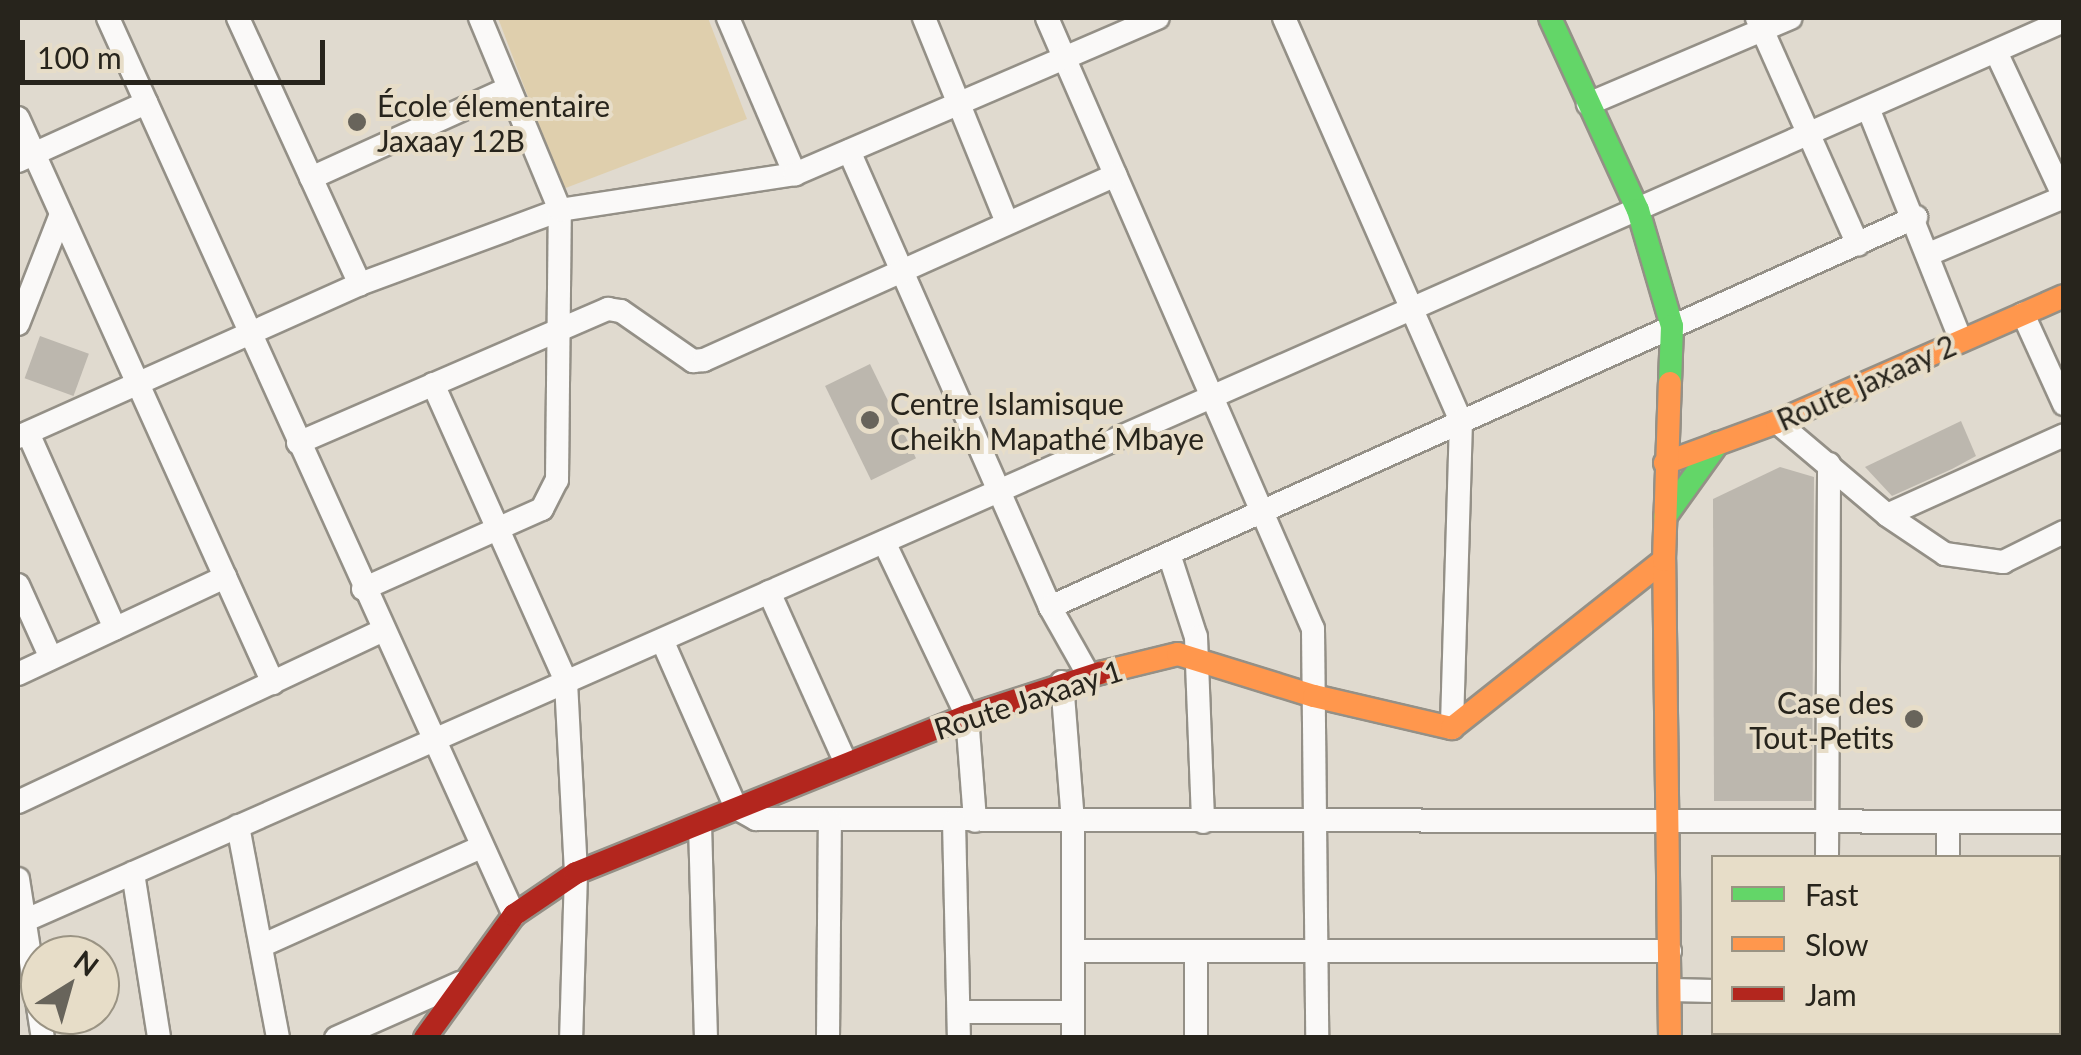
<!DOCTYPE html>
<html>
<head>
<meta charset="utf-8">
<style>
  body { margin:0 }
  #map { position:relative; width:2081px; height:1055px; overflow:hidden; background:#e0dacf; font-family:Lato,sans-serif }
  div>[style] { position:absolute }
  .green>* { inset:0; background:#dfcfad }
  .building>* { inset:0; background:#bcb7ae; transform-origin:0 0 }
  .roads { filter:drop-shadow(2px 0 #949087) drop-shadow(-2px 0 #949087) drop-shadow(0 2px #949087) drop-shadow(0 -2px #949087) }
  .street>* { height:22px; margin:-11px; padding:0 11px; transform-origin:11px; border-radius:11px; background:#faf9f8 }
  .fast>* { height:22px; margin:-11px; padding:0 11px; transform-origin:11px; border-radius:11px; background:#63d668 }
  .slow>* { height:22px; margin:-11px; padding:0 11px; transform-origin:11px; border-radius:11px; background:#ff974d }
  .jam>* { height:22px; margin:-11px; padding:0 11px; transform-origin:11px; border-radius:11px; background:#b3261e }
  .dots>* { width:28px; height:28px; translate:-50% -50%; box-sizing:border-box; border:5px solid #e7ddc8; border-radius:50% }
  span { translate:-50% -50%; white-space:nowrap; text-align:center; line-height:1.15; -webkit-text-stroke:8px #e7ddc8; paint-order:stroke }
  .poi-label { font-size:30px; color:#27241c }
  .left { translate:0 -50%; text-align:left }
  .right { translate:-100% -50%; text-align:right }
  .street-label { font-size:30px; color:#27241c }
  .frame { position:absolute; inset:0; border:20px solid #27241c; pointer-events:none }
  .legend { position:absolute; left:1711px; top:855px; width:350px; height:180px; box-sizing:border-box; background:#e7ddc8; border:2px solid #9a9383; margin:0; padding:12px 18px; list-style:none; font-size:30px; color:#27241c }
  .legend li { display:flex; align-items:center; gap:20px; height:50px }
  .legend b { width:50px; border:2px solid #9a9383 }
  .north { position:absolute; left:20px; top:935px; width:100px; height:100px; box-sizing:border-box; background:#e7ddc8; border:2px solid #9a9383; border-radius:50%; rotate:37deg; font-size:28px; font-weight:700; line-height:40px; text-align:center; color:#27241c }
  .north::after { content:''; display:block; margin:auto; width:35px; height:45px; background:#68645b; clip-path:polygon(50% 0,100% 100%,50% 72%,0 100%) }
  .scale { position:absolute; left:20px; top:40px; width:305px; height:45px; box-sizing:border-box; border:5px solid #27241c; border-top:0; padding-left:12px; font-size:30px; line-height:35px; white-space:nowrap; color:#27241c; -webkit-text-stroke:8px #e7ddc8; paint-order:stroke }
</style>
</head>
<body>
<div id="map">
  <div class="green">
    <div style="clip-path:polygon(498px 18px,708px 18px,747px 119px,563px 189px)"></div>
  </div>
  <div class="building">
    <div style="left:40px;top:336px;width:52px;height:45px;rotate:20deg"></div>
    <div style="left:870px;top:364px;width:105px;height:50px;rotate:64deg"></div>
    <div style="clip-path:polygon(1961px 421px,1976px 456px,1952px 469px,1892px 496px,1865px 467px)"></div>
    <div style="clip-path:polygon(1780px 467px,1814px 477px,1812px 801px,1714px 801px,1713px 499px)"></div>
  </div>
  <div class="roads">
    <div class="street">
      <div style="left:108px;top:18px;width:985px;rotate:65.65deg"></div>
      <div style="left:238px;top:18px;width:293px;rotate:65.4deg"></div>
      <div style="left:728px;top:18px;width:170px;rotate:66.8deg"></div>
      <div style="left:924px;top:18px;width:220px;rotate:67.9deg"></div>
      <div style="left:1047px;top:18px;width:666px;rotate:66.47deg"></div>
      <div style="left:1313px;top:629px;width:409px;rotate:89.4deg"></div>
      <div style="left:1284px;top:18px;width:440px;rotate:66.3deg"></div>
      <div style="left:1461px;top:421px;width:307px;rotate:91.7deg"></div>
      <div style="left:1757px;top:18px;width:248px;rotate:66deg"></div>
      <div style="left:1588px;top:104px;width:220px;rotate:-23deg"></div>
      <div style="left:1868px;top:108px;width:250px;rotate:68.2deg"></div>
      <div style="left:18px;top:118px;width:620px;rotate:65.71deg"></div>
      <div style="left:849px;top:151px;width:498px;rotate:66.2deg"></div>
      <div style="left:1050px;top:607px;width:79px;rotate:60.5deg"></div>
      <div style="left:18px;top:161px;width:141px;rotate:-24.4deg"></div>
      <div style="left:311px;top:178px;width:217px;rotate:-24.4deg"></div>
      <div style="left:1929px;top:254px;width:147px;rotate:-22.9deg"></div>
      <div style="left:2064px;top:197px;width:160px;rotate:-115.1deg"></div>
      <div style="left:2023px;top:314px;width:99px;rotate:65.5deg"></div>
      <div style="left:18px;top:324px;width:118px;rotate:-68.6deg"></div>
      <div style="left:433px;top:384px;width:326px;rotate:65.9deg"></div>
      <div style="left:566px;top:682px;width:191px;rotate:87deg"></div>
      <div style="left:576px;top:873px;width:165px;rotate:91.7deg"></div>
      <div style="left:1777px;top:422px;width:144px;rotate:40.2deg"></div>
      <div style="left:1887px;top:515px;width:70px;rotate:33.9deg"></div>
      <div style="left:1945px;top:554px;width:59px;rotate:7.9deg"></div>
      <div style="left:2003px;top:562px;width:68px;rotate:-26.2deg"></div>
      <div style="left:28px;top:433px;width:214px;rotate:66deg"></div>
      <div style="left:18px;top:437px;width:375px;rotate:-24.1deg"></div>
      <div style="left:360px;top:284px;width:213px;rotate:-20.3deg"></div>
      <div style="left:560px;top:210px;width:238px;rotate:-8.7deg"></div>
      <div style="left:795px;top:174px;width:395px;rotate:-23.3deg"></div>
      <div style="left:298px;top:443px;width:338px;rotate:-23.4deg"></div>
      <div style="left:608px;top:309px;width:13px;rotate:9deg"></div>
      <div style="left:621px;top:311px;width:88px;rotate:34.8deg"></div>
      <div style="left:693px;top:361px;width:11px;rotate:-5deg"></div>
      <div style="left:704px;top:360px;width:451px;rotate:-24.2deg"></div>
      <div style="left:1887px;top:515px;width:194px;rotate:-24.3deg"></div>
      <div style="left:884px;top:542px;width:193px;rotate:64.5deg"></div>
      <div style="left:967px;top:716px;width:105px;rotate:85.6deg"></div>
      <div style="left:1169px;top:554px;width:87px;rotate:72deg"></div>
      <div style="left:1196px;top:637px;width:185px;rotate:87.8deg"></div>
      <div style="left:18px;top:585px;width:80px;rotate:65.7deg"></div>
      <div style="left:363px;top:589px;width:196px;rotate:-24.1deg"></div>
      <div style="left:542px;top:509px;width:33px;rotate:-63deg"></div>
      <div style="left:557px;top:480px;width:270px;rotate:-89.4deg"></div>
      <div style="left:560px;top:210px;width:208px;rotate:-112.6deg"></div>
      <div style="left:769px;top:592px;width:188px;rotate:65.8deg"></div>
      <div style="left:1050px;top:607px;width:950px;rotate:-24.24deg"></div>
      <div style="left:662px;top:640px;width:184px;rotate:66.2deg"></div>
      <div style="left:736px;top:808px;width:23px;rotate:29deg"></div>
      <div style="left:756px;top:819px;width:1308px;rotate:0.13deg"></div>
      <div style="left:18px;top:674px;width:229px;rotate:-25.1deg"></div>
      <div style="left:1062px;top:682px;width:140px;rotate:85.5deg"></div>
      <div style="left:1073px;top:822px;width:216px;rotate:90deg"></div>
      <div style="left:18px;top:802px;width:402px;rotate:-25.2deg"></div>
      <div style="left:954px;top:821px;width:217px;rotate:88.7deg"></div>
      <div style="left:700px;top:824px;width:214px;rotate:88.4deg"></div>
      <div style="left:238px;top:826px;width:216px;rotate:79.3deg"></div>
      <div style="left:1827px;top:858px;width:394px;rotate:-89.7deg"></div>
      <div style="left:1948px;top:858px;width:35px;rotate:-90deg"></div>
      <div style="left:133px;top:873px;width:167px;rotate:81deg"></div>
      <div style="left:18px;top:879px;width:161px;rotate:81.1deg"></div>
      <div style="left:24px;top:921px;width:2230px;rotate:-23.81deg"></div>
      <div style="left:261px;top:946px;width:239px;rotate:-24.2deg"></div>
      <div style="left:1074px;top:951px;width:596px"></div>
      <div style="left:1196px;top:951px;width:87px;rotate:90deg"></div>
      <div style="left:1671px;top:990px;width:43px;rotate:1.3deg"></div>
      <div style="left:960px;top:1012px;width:113px"></div>
      <div style="left:336px;top:1038px;width:136px;rotate:-23.9deg"></div>
      <div style="left:828px;top:1038px;width:217px;rotate:-89.5deg"></div>
      <div style="left:1827px;top:1038px;width:6px;rotate:-90deg"></div>
      <div style="left:1947px;top:1038px;width:6px;rotate:-90deg"></div>
    </div>
    <div class="fast">
      <div style="left:1550px;top:18px;width:211px;rotate:65.4deg"></div>
      <div style="left:1638px;top:210px;width:121px;rotate:73.7deg"></div>
      <div style="left:1672px;top:326px;width:57px;rotate:92deg"></div>
      <div style="left:1665px;top:517px;width:91px;rotate:-54.4deg"></div>
    </div>
    <div class="slow">
      <div style="left:1665px;top:463px;width:119px;rotate:-20.1deg"></div>
      <div style="left:1777px;top:422px;width:313px;rotate:-23.7deg"></div>
      <div style="left:1100px;top:673px;width:80px;rotate:-13.7deg"></div>
      <div style="left:1178px;top:654px;width:142px;rotate:17.2deg"></div>
      <div style="left:1314px;top:696px;width:142px;rotate:13.1deg"></div>
      <div style="left:1452px;top:728px;width:270px;rotate:-38.4deg"></div>
      <div style="left:1670px;top:1038px;width:478px;rotate:-90.7deg"></div>
      <div style="left:1664px;top:560px;width:177px;rotate:-88.1deg"></div>
    </div>
    <div class="jam">
      <div style="left:425px;top:1038px;width:152px;rotate:-54.1deg"></div>
      <div style="left:514px;top:915px;width:75px;rotate:-34.1deg"></div>
      <div style="left:576px;top:873px;width:421px;rotate:-21.9deg"></div>
      <div style="left:967px;top:716px;width:140px;rotate:-17.9deg"></div>
    </div>
  </div>
  <div class="dots">
    <div style="left:357px;top:122px;background:#68645b"></div>
    <div style="left:870px;top:420px;background:#68645b"></div>
    <div style="left:1914px;top:719px;background:#68645b"></div>
  </div>
  <div class="poi-label">
    <span class="left" style="left:377px;top:122px">École élementaire<br>Jaxaay 12B</span>
    <span class="left" style="left:890px;top:420px">Centre Islamisque<br>Cheikh Mapathé Mbaye</span>
    <span class="right" style="left:1894px;top:719px">Case des<br>Tout-Petits</span>
  </div>
  <div class="street-label">
    <span style="left:1866px;top:382px;rotate:-24deg">Route jaxaay 2</span>
    <span style="left:1028px;top:699px;rotate:-18deg">Route Jaxaay 1</span>
  </div>
  <div class="frame"></div>
  <ul class="legend">
  <li><b style="height:12px;background:#63d668"></b>Fast</li>
  <li><b style="height:12px;background:#ff974d"></b>Slow</li>
  <li><b style="height:12px;background:#b3261e"></b>Jam</li>
  </ul>
  <div class="north">N</div>
  <div class="scale">100 m</div>
</div>
</body>
</html>
